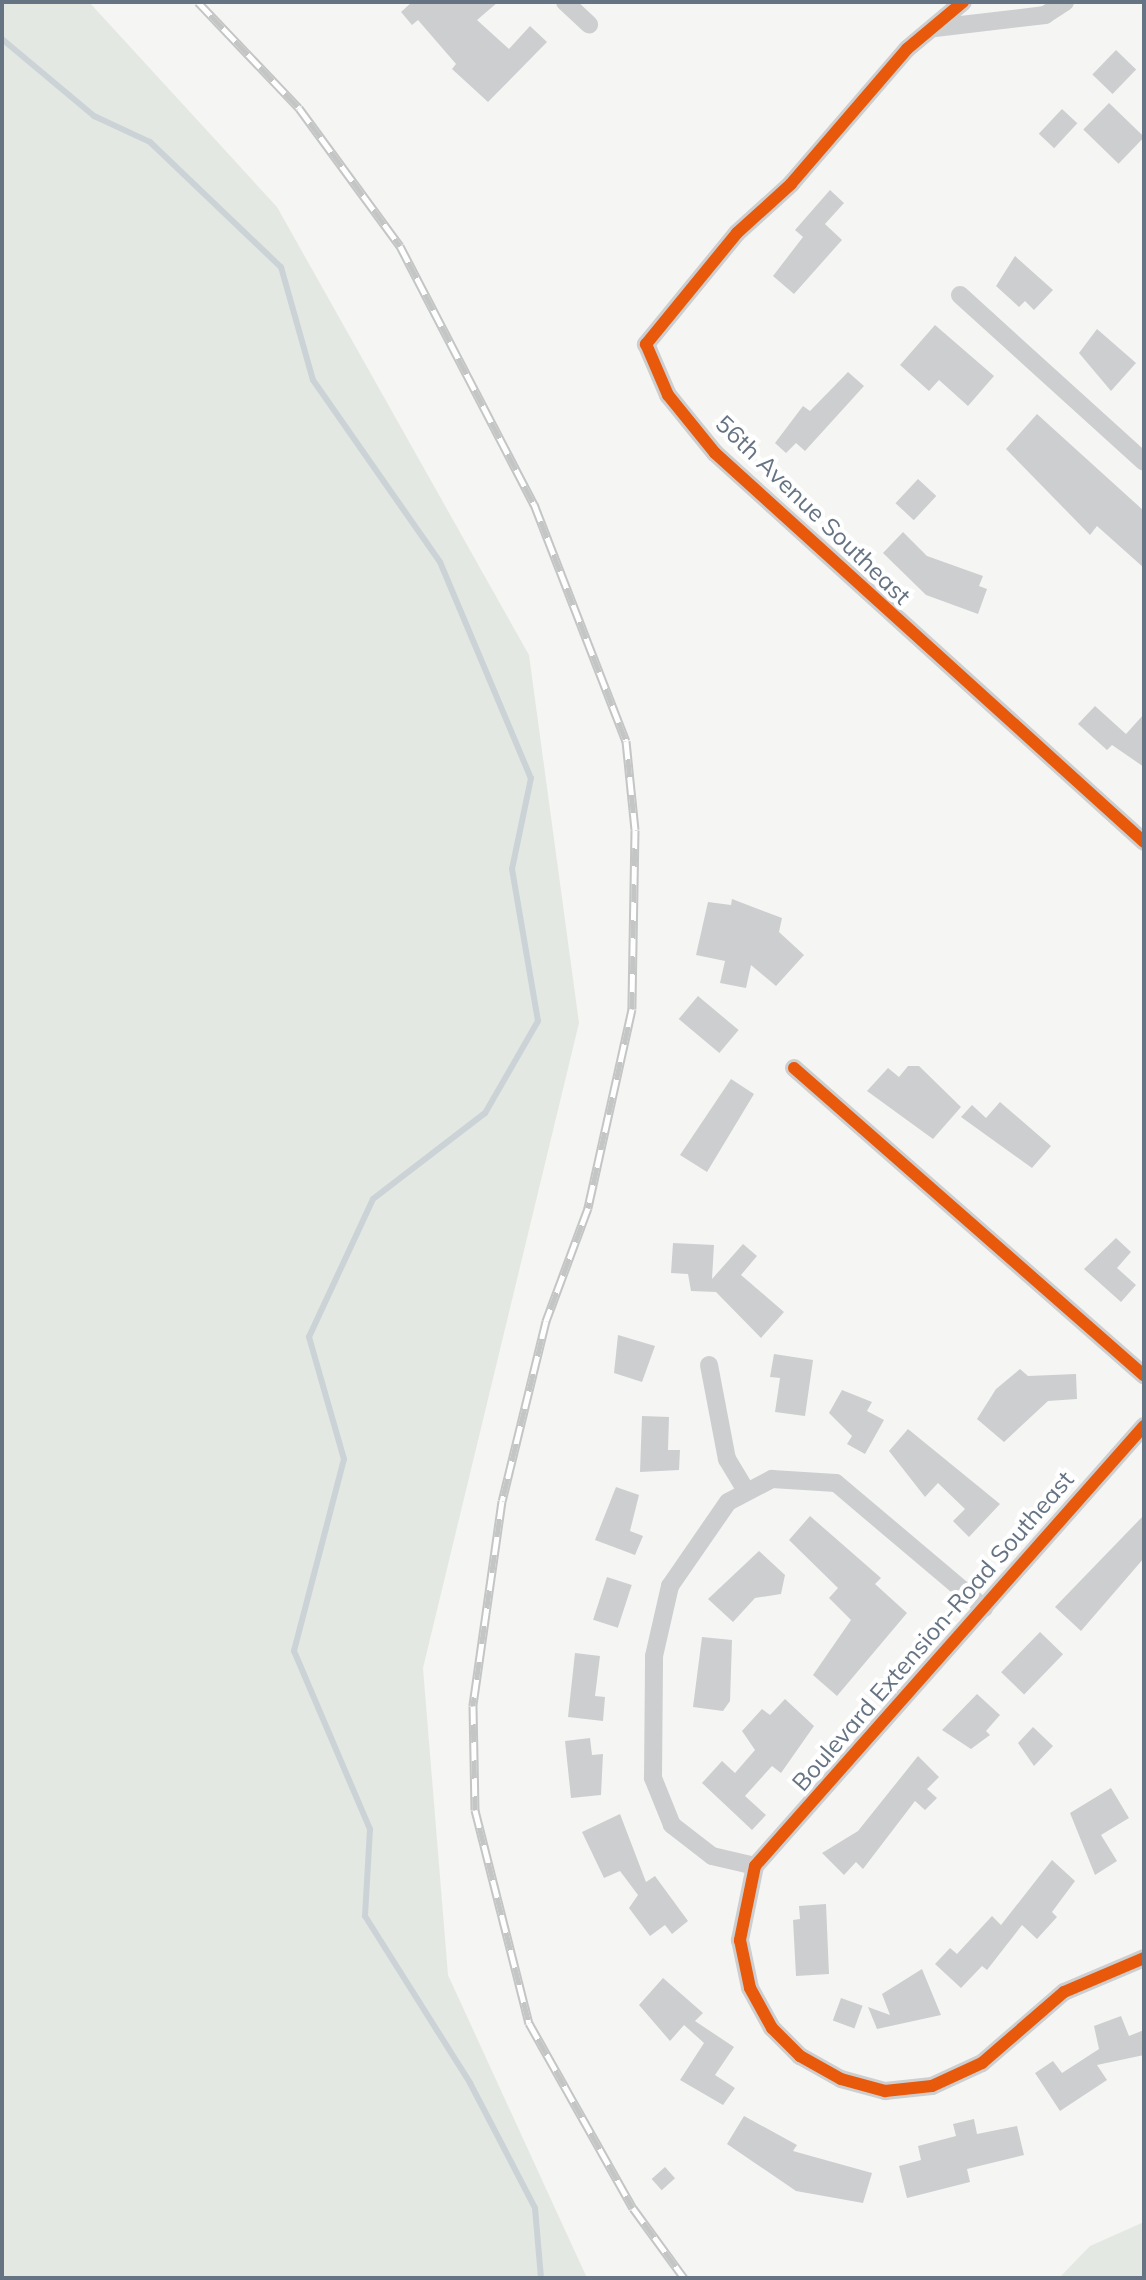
<!DOCTYPE html>
<html>
<head>
<meta charset="utf-8">
<style>
  body { margin:0 }
  #map { position:relative; width:1146px; height:2280px; overflow:hidden; background:#f5f5f4; font-family:Mulish,sans-serif }
  div>[style] { position:absolute }
  .green>* { inset:0; background:#e4e8e2 }
  .stream>* { height:6px; margin:-3px; padding:0 3px; transform-origin:3px; border-radius:3px; background:#ccd3d7 }
  .building>* { inset:0; background:#cdcecf; transform-origin:0 0 }
  .minor>* { height:18px; margin:-9px; padding:0 9px; transform-origin:9px; border-radius:9px; background:#cdcecf }
  .rail>* { height:9px; margin-top:-4.5px; transform-origin:0; background:repeating-linear-gradient(90deg,#fff 0 18px,#c4c5c5 0 36px); box-sizing:border-box; border-block:2px solid #c4c5c5 }
  .cycleway>* { height:12px; margin:-6px; padding:0 6px; transform-origin:6px; border-radius:6px; background:#e8590c }
  span { translate:-50% -50%; white-space:nowrap; text-align:center; line-height:1.15; -webkit-text-stroke:8px #fff; paint-order:stroke }
  .street-label { font-size:24px; color:#667383 }
  .frame { position:absolute; inset:0; border:4px solid #667383; pointer-events:none }
</style>
</head>
<body>
<div id="map">
  <div class="green">
    <div style="clip-path:polygon(2px 2px,89px 2px,277px 207px,529px 655px,579px 1023px,423px 1668px,448px 1975px,587px 2278px,2px 2278px)"></div>
    <div style="clip-path:polygon(1144px 2222px,1144px 2278px,1059px 2278px,1090px 2246px)"></div>
  </div>
  <div class="stream">
    <div style="left:2px;top:39px;width:120px;rotate:39.9deg"></div>
    <div style="left:94px;top:116px;width:62px;rotate:24.9deg"></div>
    <div style="left:150px;top:142px;width:181px;rotate:43.7deg"></div>
    <div style="left:281px;top:267px;width:117px;rotate:74.2deg"></div>
    <div style="left:313px;top:380px;width:222px;rotate:55.1deg"></div>
    <div style="left:440px;top:562px;width:234px;rotate:67.2deg"></div>
    <div style="left:531px;top:778px;width:93px;rotate:101.8deg"></div>
    <div style="left:512px;top:869px;width:154px;rotate:80.3deg"></div>
    <div style="left:538px;top:1021px;width:106px;rotate:119.9deg"></div>
    <div style="left:485px;top:1113px;width:141px;rotate:142.5deg"></div>
    <div style="left:373px;top:1199px;width:152px;rotate:114.9deg"></div>
    <div style="left:309px;top:1337px;width:127px;rotate:74deg"></div>
    <div style="left:344px;top:1459px;width:198px;rotate:104.6deg"></div>
    <div style="left:294px;top:1651px;width:194px;rotate:66.9deg"></div>
    <div style="left:370px;top:1829px;width:87px;rotate:93.3deg"></div>
    <div style="left:365px;top:1916px;width:197px;rotate:57.8deg"></div>
    <div style="left:470px;top:2083px;width:141px;rotate:62.5deg"></div>
    <div style="left:535px;top:2208px;width:70px;rotate:85.1deg"></div>
  </div>
  <div class="building">
    <div style="clip-path:polygon(412px 2px,498px 2px,477px 20px,509px 49px,530px 26px,547px 42px,488px 102px,452px 69px,456px 64px,418px 20px,412px 25px,401px 12px)"></div>
    <div style="left:1116px;top:50px;width:28px;height:34px;rotate:44deg"></div>
    <div style="left:1109px;top:103px;width:49px;height:37px;rotate:44deg"></div>
    <div style="left:1062px;top:109px;width:21px;height:34px;rotate:43deg"></div>
    <div style="clip-path:polygon(830px 190px,844px 203px,825px 224px,842px 240px,794px 294px,773px 276px,803px 237px,795px 230px)"></div>
    <div style="clip-path:polygon(1015px 256px,1053px 290px,1034px 310px,1025px 301px,1019px 307px,996px 286px)"></div>
    <div style="clip-path:polygon(935px 325px,994px 376px,968px 406px,939px 380px,929px 391px,900px 365px)"></div>
    <div style="clip-path:polygon(1097px 329px,1136px 363px,1111px 391px,1079px 353px)"></div>
    <div style="clip-path:polygon(848px 372px,864px 386px,805px 451px,796px 443px,786px 453px,775px 443px,803px 406px,810px 411px)"></div>
    <div style="clip-path:polygon(1037px 414px,1144px 511px,1144px 568px,1097px 526px,1090px 535px,1006px 449px)"></div>
    <div style="left:918px;top:479px;width:25px;height:33px;rotate:43deg"></div>
    <div style="clip-path:polygon(903px 532px,927px 556px,983px 576px,979px 586px,987px 589px,978px 614px,926px 595px,883px 553px)"></div>
    <div style="clip-path:polygon(1095px 706px,1126px 734px,1144px 714px,1144px 767px,1112px 745px,1107px 750px,1078px 724px)"></div>
    <div style="clip-path:polygon(732px 899px,782px 918px,779px 932px,804px 955px,776px 986px,751px 965px,746px 988px,720px 983px,725px 961px,696px 955px,708px 902px,731px 905px)"></div>
    <div style="left:698px;top:996px;width:53px;height:30px;rotate:40deg"></div>
    <div style="clip-path:polygon(908px 1066px,919px 1066px,961px 1107px,933px 1139px,867px 1091px,888px 1068px,899px 1077px)"></div>
    <div style="clip-path:polygon(731px 1079px,754px 1094px,707px 1172px,680px 1155px)"></div>
    <div style="clip-path:polygon(1000px 1102px,1051px 1146px,1032px 1168px,961px 1117px,972px 1105px,986px 1118px)"></div>
    <div style="clip-path:polygon(1116px 1238px,1131px 1252px,1117px 1268px,1136px 1285px,1121px 1302px,1084px 1269px)"></div>
    <div style="clip-path:polygon(673px 1243px,714px 1245px,712px 1279px,743px 1244px,757px 1256px,741px 1275px,784px 1312px,761px 1338px,716px 1292px,691px 1291px,688px 1274px,671px 1273px)"></div>
    <div style="clip-path:polygon(618px 1335px,655px 1346px,642px 1382px,614px 1373px)"></div>
    <div style="clip-path:polygon(774px 1354px,813px 1360px,805px 1416px,775px 1412px,780px 1378px,770px 1377px)"></div>
    <div style="clip-path:polygon(1020px 1369px,1028px 1376px,1076px 1374px,1077px 1399px,1048px 1401px,1004px 1442px,977px 1419px,996px 1389px)"></div>
    <div style="clip-path:polygon(842px 1390px,872px 1402px,867px 1411px,884px 1420px,865px 1454px,847px 1444px,852px 1436px,829px 1413px)"></div>
    <div style="clip-path:polygon(642px 1416px,669px 1417px,668px 1450px,680px 1450px,679px 1470px,640px 1472px)"></div>
    <div style="clip-path:polygon(908px 1429px,1000px 1504px,969px 1537px,953px 1521px,965px 1509px,938px 1483px,925px 1497px,889px 1451px)"></div>
    <div style="clip-path:polygon(616px 1487px,639px 1495px,630px 1531px,643px 1536px,635px 1555px,595px 1540px)"></div>
    <div style="clip-path:polygon(1144px 1515px,1144px 1558px,1081px 1631px,1055px 1607px)"></div>
    <div style="clip-path:polygon(810px 1516px,881px 1578px,875px 1584px,907px 1613px,837px 1696px,813px 1675px,851px 1620px,829px 1598px,838px 1588px,789px 1540px)"></div>
    <div style="clip-path:polygon(759px 1551px,785px 1575px,781px 1594px,755px 1598px,733px 1622px,708px 1599px)"></div>
    <div style="left:607px;top:1577px;width:26px;height:45px;rotate:18deg"></div>
    <div style="left:1040px;top:1632px;width:32px;height:56px;rotate:44deg"></div>
    <div style="clip-path:polygon(702px 1637px,732px 1640px,730px 1701px,723px 1711px,693px 1707px)"></div>
    <div style="clip-path:polygon(575px 1653px,600px 1656px,595px 1696px,605px 1697px,603px 1721px,568px 1717px)"></div>
    <div style="clip-path:polygon(977px 1694px,1000px 1715px,986px 1731px,990px 1735px,971px 1749px,942px 1730px)"></div>
    <div style="clip-path:polygon(785px 1699px,814px 1726px,781px 1773px,772px 1766px,745px 1796px,766px 1815px,752px 1830px,702px 1783px,722px 1761px,735px 1773px,755px 1750px,742px 1731px,762px 1709px,770px 1715px)"></div>
    <div style="clip-path:polygon(1033px 1727px,1053px 1746px,1034px 1766px,1018px 1743px)"></div>
    <div style="clip-path:polygon(590px 1738px,592px 1755px,603px 1754px,601px 1795px,571px 1798px,565px 1741px)"></div>
    <div style="clip-path:polygon(918px 1756px,939px 1777px,927px 1789px,937px 1798px,925px 1810px,915px 1801px,863px 1869px,856px 1862px,844px 1875px,822px 1853px,858px 1831px)"></div>
    <div style="clip-path:polygon(1111px 1788px,1129px 1818px,1101px 1835px,1117px 1861px,1095px 1875px,1070px 1813px)"></div>
    <div style="clip-path:polygon(620px 1814px,646px 1882px,655px 1876px,688px 1921px,672px 1934px,665px 1925px,650px 1936px,629px 1908px,638px 1895px,620px 1871px,604px 1878px,582px 1832px)"></div>
    <div style="clip-path:polygon(1052px 1860px,1075px 1881px,1052px 1912px,1057px 1917px,1037px 1939px,1022px 1925px,987px 1970px,982px 1966px,961px 1988px,935px 1964px,950px 1948px,957px 1954px,992px 1916px,1001px 1925px)"></div>
    <div style="clip-path:polygon(826px 1904px,829px 1974px,796px 1976px,793px 1920px,800px 1919px,799px 1906px)"></div>
    <div style="clip-path:polygon(922px 1969px,941px 2015px,877px 2029px,868px 2007px,890px 2015px,882px 1994px)"></div>
    <div style="clip-path:polygon(663px 1978px,703px 2013px,695px 2021px,734px 2047px,715px 2075px,735px 2088px,723px 2105px,680px 2080px,704px 2043px,684px 2025px,670px 2041px,639px 2005px)"></div>
    <div style="left:841px;top:1998px;width:23px;height:24px;rotate:20deg"></div>
    <div style="clip-path:polygon(1121px 2016px,1129px 2036px,1144px 2030px,1144px 2055px,1097px 2065px,1107px 2080px,1060px 2111px,1035px 2073px,1053px 2061px,1062px 2073px,1099px 2049px,1094px 2026px)"></div>
    <div style="clip-path:polygon(744px 2116px,797px 2145px,793px 2151px,872px 2173px,863px 2203px,796px 2191px,727px 2144px)"></div>
    <div style="clip-path:polygon(974px 2119px,977px 2134px,1017px 2126px,1024px 2155px,967px 2169px,970px 2182px,907px 2198px,899px 2166px,921px 2160px,918px 2146px,956px 2136px,953px 2124px)"></div>
    <div style="left:665px;top:2167px;width:15px;height:18px;rotate:48deg"></div>
  </div>
  <div class="minor">
    <div style="left:565px;top:2px;width:33px;rotate:43deg"></div>
    <div style="left:963px;top:2px;width:73px;rotate:140deg"></div>
    <div style="left:907px;top:49px;width:178px;rotate:130.7deg"></div>
    <div style="left:791px;top:184px;width:73px;rotate:137.8deg"></div>
    <div style="left:737px;top:233px;width:144px;rotate:129.3deg"></div>
    <div style="left:646px;top:344px;width:56px;rotate:66.7deg"></div>
    <div style="left:668px;top:395px;width:75px;rotate:51deg"></div>
    <div style="left:715px;top:453px;width:579px;rotate:42.2deg"></div>
    <div style="left:935px;top:28px;width:111px;rotate:-6.7deg"></div>
    <div style="left:1045px;top:15px;width:24px;rotate:-33deg"></div>
    <div style="left:960px;top:295px;width:248px;rotate:42.2deg"></div>
    <div style="left:794px;top:1068px;width:466px;rotate:41.3deg"></div>
    <div style="left:709px;top:1365px;width:96px;rotate:79.2deg"></div>
    <div style="left:727px;top:1459px;width:35px;rotate:59deg"></div>
    <div style="left:1144px;top:1426px;width:587px;rotate:131.48deg"></div>
    <div style="left:755px;top:1866px;width:76px;rotate:101.5deg"></div>
    <div style="left:740px;top:1940px;width:49px;rotate:78.2deg"></div>
    <div style="left:750px;top:1988px;width:46px;rotate:61.2deg"></div>
    <div style="left:772px;top:2028px;width:40px;rotate:45deg"></div>
    <div style="left:800px;top:2056px;width:47px;rotate:29.3deg"></div>
    <div style="left:841px;top:2079px;width:46px;rotate:15.3deg"></div>
    <div style="left:885px;top:2091px;width:47px;rotate:-6.1deg"></div>
    <div style="left:932px;top:2086px;width:55px;rotate:-24.7deg"></div>
    <div style="left:982px;top:2063px;width:108px;rotate:-40.9deg"></div>
    <div style="left:1064px;top:1992px;width:87px;rotate:-23deg"></div>
    <div style="left:755px;top:1866px;width:44px;rotate:-166.9deg"></div>
    <div style="left:712px;top:1856px;width:51px;rotate:-142.2deg"></div>
    <div style="left:672px;top:1825px;width:51px;rotate:-112deg"></div>
    <div style="left:653px;top:1778px;width:122px;rotate:-89.5deg"></div>
    <div style="left:654px;top:1656px;width:72px;rotate:-77.1deg"></div>
    <div style="left:670px;top:1586px;width:102px;rotate:-55.4deg"></div>
    <div style="left:728px;top:1502px;width:50px;rotate:-27.6deg"></div>
    <div style="left:772px;top:1479px;width:64px;rotate:3.6deg"></div>
    <div style="left:836px;top:1483px;width:194px;rotate:40.2deg"></div>
  </div>
  <div class="rail">
    <div style="left:198px;top:2px;width:146px;rotate:46.4deg"></div>
    <div style="left:299px;top:108px;width:171px;rotate:53.8deg"></div>
    <div style="left:400px;top:246px;width:291px;rotate:62.6deg"></div>
    <div style="left:534px;top:504px;width:254px;rotate:68.8deg"></div>
    <div style="left:626px;top:741px;width:89px;rotate:84.2deg"></div>
    <div style="left:635px;top:830px;width:179px;rotate:91deg"></div>
    <div style="left:632px;top:1009px;width:204px;rotate:102.5deg"></div>
    <div style="left:588px;top:1208px;width:121px;rotate:110.4deg"></div>
    <div style="left:546px;top:1321px;width:185px;rotate:103.7deg"></div>
    <div style="left:502px;top:1501px;width:207px;rotate:98.1deg"></div>
    <div style="left:473px;top:1706px;width:104px;rotate:88.9deg"></div>
    <div style="left:475px;top:1810px;width:220px;rotate:75.8deg"></div>
    <div style="left:529px;top:2023px;width:212px;rotate:60.7deg"></div>
    <div style="left:633px;top:2208px;width:87px;rotate:53.9deg"></div>
  </div>
  <div class="cycleway">
    <div style="left:963px;top:2px;width:73px;rotate:140deg"></div>
    <div style="left:907px;top:49px;width:178px;rotate:130.7deg"></div>
    <div style="left:791px;top:184px;width:73px;rotate:137.8deg"></div>
    <div style="left:737px;top:233px;width:144px;rotate:129.3deg"></div>
    <div style="left:646px;top:344px;width:56px;rotate:66.7deg"></div>
    <div style="left:668px;top:395px;width:75px;rotate:51deg"></div>
    <div style="left:715px;top:453px;width:579px;rotate:42.2deg"></div>
    <div style="left:794px;top:1068px;width:466px;rotate:41.3deg"></div>
    <div style="left:1144px;top:1426px;width:587px;rotate:131.48deg"></div>
    <div style="left:755px;top:1866px;width:76px;rotate:101.5deg"></div>
    <div style="left:740px;top:1940px;width:49px;rotate:78.2deg"></div>
    <div style="left:750px;top:1988px;width:46px;rotate:61.2deg"></div>
    <div style="left:772px;top:2028px;width:40px;rotate:45deg"></div>
    <div style="left:800px;top:2056px;width:47px;rotate:29.3deg"></div>
    <div style="left:841px;top:2079px;width:46px;rotate:15.3deg"></div>
    <div style="left:885px;top:2091px;width:47px;rotate:-6.1deg"></div>
    <div style="left:932px;top:2086px;width:55px;rotate:-24.7deg"></div>
    <div style="left:982px;top:2063px;width:108px;rotate:-40.9deg"></div>
    <div style="left:1064px;top:1992px;width:87px;rotate:-23deg"></div>
  </div>
  <div class="street-label">
    <span style="left:813px;top:510px;rotate:44deg">56th Avenue Southeast</span>
    <span style="left:933px;top:1631px;rotate:-49deg">Boulevard Extension-Road Southeast</span>
  </div>
  <div class="frame"></div>
</div>
</body>
</html>
